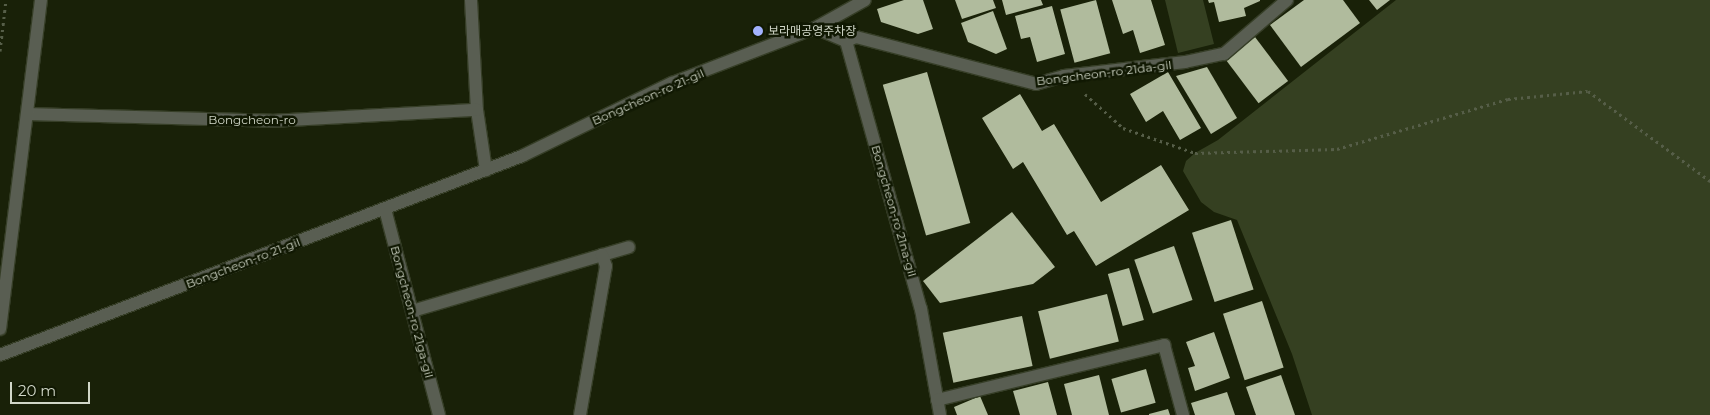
<!DOCTYPE html>
<html>
<head>
<meta charset="utf-8">
<style>
  body { margin:0 }
  #map { position:relative; width:1710px; height:415px; overflow:hidden; background:#192108; font-family:Montserrat,"Noto Sans KR",sans-serif }
  div>[style] { position:absolute }
  .green>* { inset:0; background:#354021 }
  .building>* { inset:0; background:#b0bb9d; transform-origin:0 0 }
  .path>* { height:3px; margin-top:-1.5px; transform-origin:0; background:repeating-linear-gradient(90deg,#565e48 0 2.5px,transparent 0 6.5px) }
  .roads { filter:drop-shadow(1px 0 #363e27) drop-shadow(-1px 0 #363e27) drop-shadow(0 1px #363e27) drop-shadow(0 -1px #363e27) }
  .minor>* { height:12px; margin:-6px; padding:0 6px; transform-origin:6px; border-radius:6px; background:#595e52 }
  .dots>* { width:14px; height:14px; translate:-50% -50%; box-sizing:border-box; border:2px solid #101802; border-radius:50% }
  span { translate:-50% -50%; white-space:nowrap; text-align:center; line-height:1.15; -webkit-text-stroke:5px #101802; paint-order:stroke }
  .poi-label { font-size:12px; color:#d1d7c8 }
  .left { translate:0 -50%; text-align:left }
  .street-label { font-size:12px; color:#d1d7c8 }
  .scale { position:absolute; left:10px; top:382px; width:80px; height:22px; box-sizing:border-box; border:2px solid #d1d7c8; border-top:0; padding-left:6px; font-size:15px; line-height:18px; white-space:nowrap; color:#d1d7c8; -webkit-text-stroke:4px #101802; paint-order:stroke }
</style>
</head>
<body>
<div id="map">
  <div class="green">
    <div style="clip-path:polygon(1165px 0,1203px 0,1214px 44px,1178px 53px)"></div>
    <div style="clip-path:polygon(1396px 0,1710px 0,1710px 415px,1312px 415px,1292px 354px,1237px 220px,1214px 212px,1201px 202px,1183px 171px,1186px 161px,1195px 153px,1218px 140px)"></div>
  </div>
  <div class="building">
    <div style="clip-path:polygon(904px 0,923px 0,933px 29px,918px 34px,881px 22px,877px 9px)"></div>
    <div style="clip-path:polygon(955px 0,993px 0,996px 8px,962px 19px)"></div>
    <div style="clip-path:polygon(1002px 0,1041px 0,1043px 5px,1006px 15px)"></div>
    <div style="left:1096px;top:0;width:55px;height:37px;rotate:75deg"></div>
    <div style="clip-path:polygon(1112px 0,1151px 0,1165px 45px,1140px 53px,1133px 30px,1123px 34px)"></div>
    <div style="clip-path:polygon(1208px 0,1260px 0,1260px 1px,1244px 8px,1246px 16px,1219px 22px,1214px 2px,1209px 3px)"></div>
    <div style="clip-path:polygon(1304px 0,1343px 0,1360px 23px,1301px 67px,1270px 25px)"></div>
    <div style="clip-path:polygon(1369px 0,1390px 0,1377px 10px)"></div>
    <div style="clip-path:polygon(1052px 6px,1065px 54px,1037px 62px,1030px 37px,1021px 39px,1015px 16px)"></div>
    <div style="clip-path:polygon(993px 11px,1007px 49px,996px 54px,968px 42px,961px 23px)"></div>
    <div style="left:1255px;top:37px;width:55px;height:37px;rotate:53deg"></div>
    <div style="clip-path:polygon(1207px 67px,1237px 118px,1211px 134px,1176px 76px)"></div>
    <div style="left:927px;top:72px;width:157px;height:46px;rotate:74deg"></div>
    <div style="clip-path:polygon(1168px 72px,1201px 128px,1180px 140px,1163px 111px,1146px 122px,1130px 94px)"></div>
    <div style="clip-path:polygon(1020px 94px,1042px 131px,1054px 124px,1101px 202px,1161px 165px,1189px 210px,1096px 266px,1074px 231px,1067px 235px,1023px 162px,1013px 169px,982px 118px)"></div>
    <div style="clip-path:polygon(1012px 212px,1055px 267px,1033px 284px,940px 303px,923px 281px)"></div>
    <div style="left:1231px;top:220px;width:73px;height:41px;rotate:72deg"></div>
    <div style="left:1174px;top:246px;width:57px;height:42px;rotate:71deg"></div>
    <div style="left:1129px;top:268px;width:54px;height:22px;rotate:74deg"></div>
    <div style="left:1107px;top:294px;width:49px;height:71px;rotate:76deg"></div>
    <div style="left:1262px;top:301px;width:70px;height:41px;rotate:72deg"></div>
    <div style="left:1022px;top:316px;width:51px;height:81px;rotate:78deg"></div>
    <div style="clip-path:polygon(1214px 332px,1230px 378px,1195px 391px,1188px 368px,1195px 366px,1186px 342px)"></div>
    <div style="left:1146px;top:369px;width:35px;height:36px;rotate:74deg"></div>
    <div style="clip-path:polygon(1099px 375px,1109px 415px,1072px 415px,1064px 384px)"></div>
    <div style="clip-path:polygon(1281px 375px,1295px 415px,1256px 415px,1246px 387px)"></div>
    <div style="clip-path:polygon(1048px 382px,1057px 415px,1020px 415px,1013px 391px)"></div>
    <div style="clip-path:polygon(1227px 392px,1235px 415px,1195px 415px,1191px 403px)"></div>
    <div style="clip-path:polygon(980px 396px,988px 415px,957px 415px,954px 407px)"></div>
    <div style="clip-path:polygon(1168px 409px,1170px 415px,1149px 415px,1149px 414px)"></div>
  </div>
  <div class="path">
    <div style="left:0;top:51px;width:51px;rotate:-83.3deg"></div>
    <div style="left:1085px;top:94px;width:51px;rotate:41.8deg"></div>
    <div style="left:1123px;top:128px;width:76px;rotate:19.1deg"></div>
    <div style="left:1195px;top:153px;width:142px;rotate:-1.6deg"></div>
    <div style="left:1337px;top:149px;width:178px;rotate:-16.3deg"></div>
    <div style="left:1508px;top:99px;width:80px;rotate:-5.7deg"></div>
    <div style="left:1588px;top:91px;width:152px;rotate:36.4deg"></div>
  </div>
  <div class="roads">
    <div class="minor">
      <div style="left:471px;top:0;width:110px;rotate:86.9deg"></div>
      <div style="left:477px;top:110px;width:61px;rotate:81.5deg"></div>
      <div style="left:815px;top:28px;width:34px;rotate:23deg"></div>
      <div style="left:846px;top:41px;width:11px;rotate:-22deg"></div>
      <div style="left:856px;top:37px;width:186px;rotate:14.6deg"></div>
      <div style="left:1036px;top:84px;width:29px;rotate:-16deg"></div>
      <div style="left:1064px;top:76px;width:122px;rotate:-6.6deg"></div>
      <div style="left:1185px;top:62px;width:40px;rotate:-12deg"></div>
      <div style="left:1224px;top:54px;width:83px;rotate:-40.6deg"></div>
      <div style="left:846px;top:41px;width:278px;rotate:74.4deg"></div>
      <div style="left:921px;top:309px;width:108px;rotate:79.8deg"></div>
      <div style="left:27px;top:114px;width:244px;rotate:1.6deg"></div>
      <div style="left:271px;top:121px;width:206px;rotate:-3.1deg"></div>
      <div style="left:385px;top:209px;width:213px;rotate:75.3deg"></div>
      <div style="left:412px;top:311px;width:226px;rotate:-16.4deg"></div>
      <div style="left:0;top:329px;width:332px;rotate:-82.9deg"></div>
      <div style="left:0;top:355px;width:559px;rotate:-20.87deg"></div>
      <div style="left:522px;top:156px;width:167px;rotate:-26deg"></div>
      <div style="left:672px;top:83px;width:153px;rotate:-21deg"></div>
      <div style="left:815px;top:28px;width:57px;rotate:-29.2deg"></div>
      <div style="left:937px;top:400px;width:234px;rotate:-13.6deg"></div>
      <div style="left:1164px;top:345px;width:73px;rotate:74.8deg"></div>
      <div style="left:580px;top:415px;width:151px;rotate:-80.1deg"></div>
      <div style="left:606px;top:266px;width:12px;rotate:-110deg"></div>
    </div>
  </div>
  <div class="dots">
    <div style="left:758px;top:31px;background:#a2b2fd"></div>
  </div>
  <div class="poi-label">
    <span class="left" style="left:768px;top:31px">보라매공영주차장</span>
  </div>
  <div class="street-label">
    <span style="left:1104px;top:73px;rotate:-7deg">Bongcheon-ro 21da-gil</span>
    <span style="left:648px;top:97px;rotate:-24deg">Bongcheon-ro 21-gil</span>
    <span style="left:252px;top:120px">Bongcheon-ro</span>
    <span style="left:894px;top:211px;rotate:74deg">Bongcheon-ro 21na-gil</span>
    <span style="left:243px;top:263px;rotate:-21deg">Bongcheon-ro 21-gil</span>
    <span style="left:412px;top:312px;rotate:75deg">Bongcheon-ro 21ga-gil</span>
  </div>
  <div class="scale">20 m</div>
</div>
</body>
</html>
